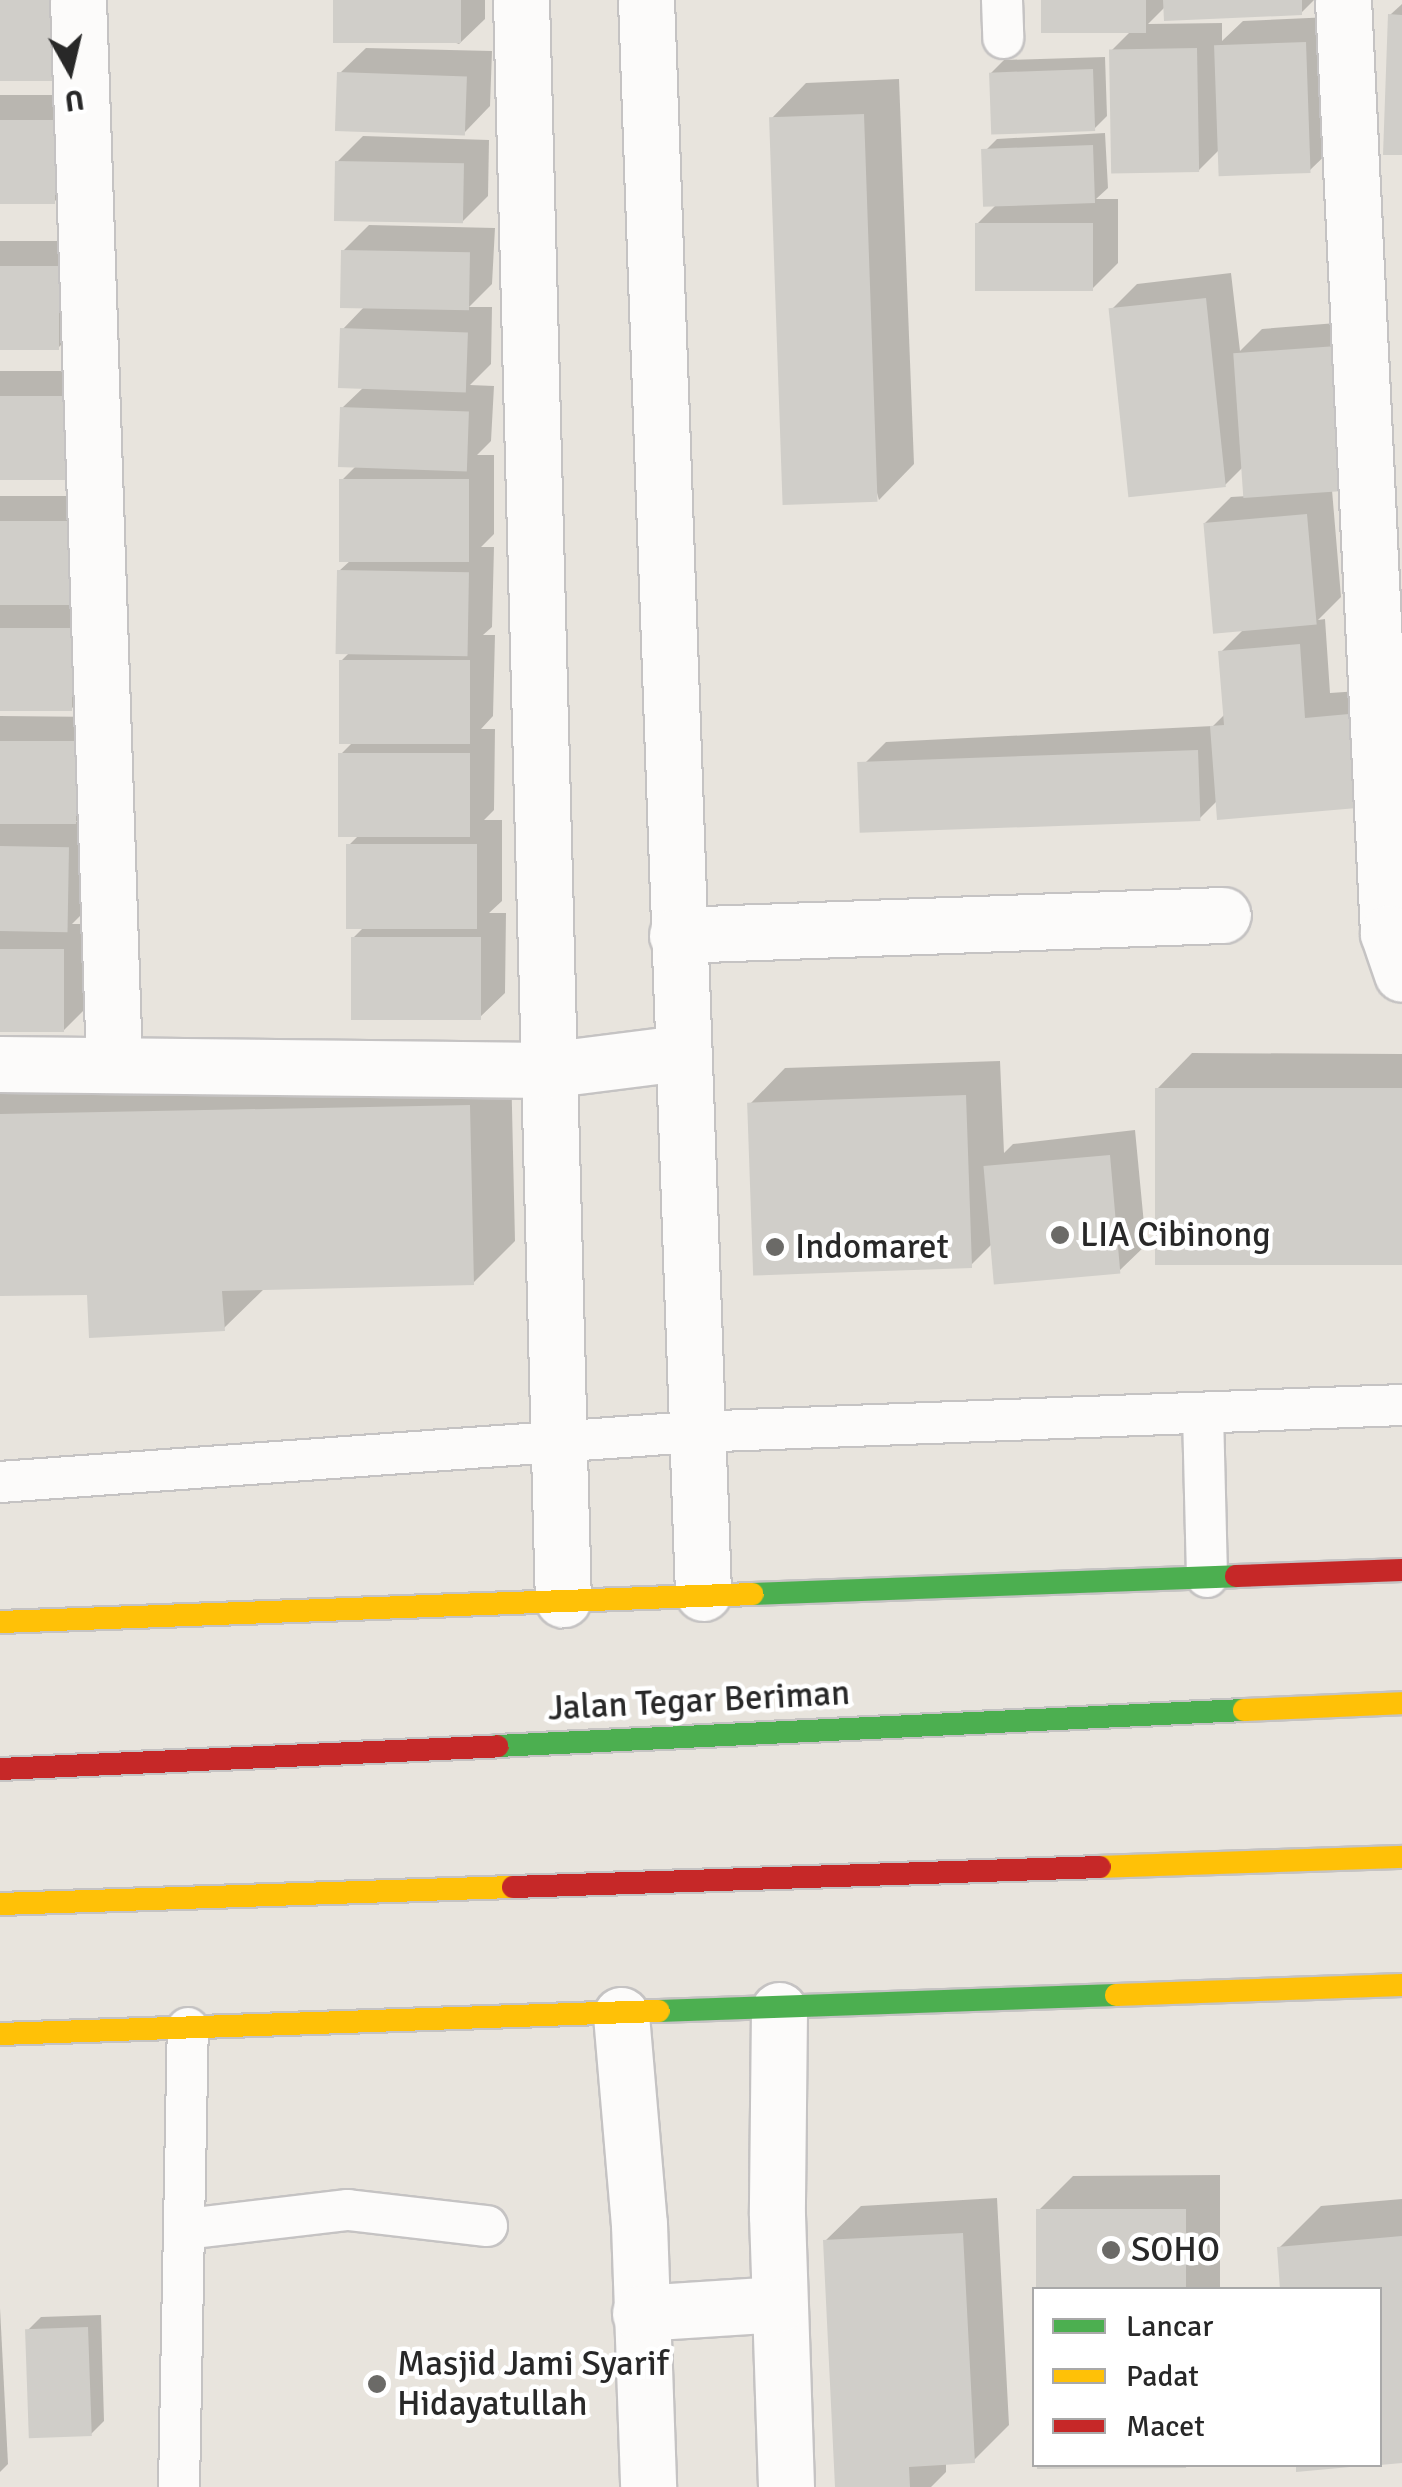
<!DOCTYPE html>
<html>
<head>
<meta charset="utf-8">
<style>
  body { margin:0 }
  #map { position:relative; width:1402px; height:2487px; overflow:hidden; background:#e8e4dd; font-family:Signika,sans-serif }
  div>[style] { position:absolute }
  .shadow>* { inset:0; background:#0003 }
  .building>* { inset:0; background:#d0cec9; transform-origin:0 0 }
  .roads { filter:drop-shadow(2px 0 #c5c3c3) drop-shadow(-2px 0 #c5c3c3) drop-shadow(0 2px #c5c3c3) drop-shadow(0 -2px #c5c3c3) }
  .lane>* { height:40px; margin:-20px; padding:0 20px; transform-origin:20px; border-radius:20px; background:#fcfbfa }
  .street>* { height:55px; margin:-27.5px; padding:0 27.5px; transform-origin:27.5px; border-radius:27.5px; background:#fcfbfa }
  .fast>* { height:22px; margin:-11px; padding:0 11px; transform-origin:11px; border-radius:11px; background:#4caf50 }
  .slow>* { height:22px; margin:-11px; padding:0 11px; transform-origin:11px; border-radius:11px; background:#ffc107 }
  .jam>* { height:22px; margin:-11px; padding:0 11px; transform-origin:11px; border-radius:11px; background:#c62828 }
  .dots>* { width:28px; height:28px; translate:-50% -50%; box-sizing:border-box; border:5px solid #fff; border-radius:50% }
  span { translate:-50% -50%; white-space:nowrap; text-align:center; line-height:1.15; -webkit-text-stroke:9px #fff; paint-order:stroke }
  .poi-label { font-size:35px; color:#282828 }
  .left { translate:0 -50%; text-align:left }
  .street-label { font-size:35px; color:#282828 }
  .legend { position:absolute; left:1032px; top:2287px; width:350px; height:180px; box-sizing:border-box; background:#fff; border:2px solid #a9a9a9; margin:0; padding:12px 18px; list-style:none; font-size:30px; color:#282828 }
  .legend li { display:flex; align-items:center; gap:20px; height:50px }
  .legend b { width:50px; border:2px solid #a9a9a9 }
  .north { position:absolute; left:20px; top:20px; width:100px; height:100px; -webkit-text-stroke:8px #fff; paint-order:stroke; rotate:172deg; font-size:28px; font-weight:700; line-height:40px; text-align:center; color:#282828 }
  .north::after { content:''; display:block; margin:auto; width:35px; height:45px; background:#282828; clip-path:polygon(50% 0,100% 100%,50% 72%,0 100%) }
</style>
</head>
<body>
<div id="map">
  <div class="shadow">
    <div style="clip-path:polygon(335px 0,485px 0,485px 19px,459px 44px)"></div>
    <div style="clip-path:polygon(1043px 0,1314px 0,1301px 13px,1165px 7px,1148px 24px,1222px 23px,1222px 41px,1243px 21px,1331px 17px,1336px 145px,1310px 170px,1220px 149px,1199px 170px,1112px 50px,1135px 27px)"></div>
    <div style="clip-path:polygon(1402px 4px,1402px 153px,1390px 15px)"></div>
    <div style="clip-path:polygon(366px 48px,492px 51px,490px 106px,465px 132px,340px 73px)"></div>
    <div style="clip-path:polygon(1105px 57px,1107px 116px,1094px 129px,991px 73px,1004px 60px)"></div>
    <div style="clip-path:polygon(899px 79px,914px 464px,879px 500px,771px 119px,806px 83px)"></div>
    <div style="clip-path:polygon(0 95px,80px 95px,80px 176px,54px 202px,0 202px)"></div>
    <div style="clip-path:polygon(1105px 133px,1108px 188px,1096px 199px,1118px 199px,1118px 263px,1092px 289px,977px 224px,995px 206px,984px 152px,997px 139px)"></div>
    <div style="clip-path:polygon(363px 136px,489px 140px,488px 196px,462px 222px,337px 162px)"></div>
    <div style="clip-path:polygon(369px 225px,495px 228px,492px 284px,469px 307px,492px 307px,491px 364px,470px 385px,494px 386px,491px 441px,477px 455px,494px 455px,494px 534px,481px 547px,494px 547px,492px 627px,483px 635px,495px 635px,493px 716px,481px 729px,495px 729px,494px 810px,484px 820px,502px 820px,502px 901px,489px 913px,506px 913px,505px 993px,479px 1018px,353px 938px,365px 926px,348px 846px,359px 835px,341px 754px,354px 741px,341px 661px,350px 652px,339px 571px,351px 560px,342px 480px,357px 465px,342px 408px,364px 387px,342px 330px,365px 306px,343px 251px)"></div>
    <div style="clip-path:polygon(0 241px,84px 241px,84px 322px,58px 348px,0 348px)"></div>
    <div style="clip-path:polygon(1231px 273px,1240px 351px,1262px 329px,1362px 321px,1332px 490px,1341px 597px,1318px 620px,1325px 619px,1330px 693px,1374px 690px,1382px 780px,1218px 800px,1200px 818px,860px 768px,886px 742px,1213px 726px,1226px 713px,1221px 652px,1245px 628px,1205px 523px,1231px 497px,1248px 496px,1245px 465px,1225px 485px,1112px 309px,1137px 284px)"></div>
    <div style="clip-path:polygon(0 371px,96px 371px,0 477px)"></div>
    <div style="clip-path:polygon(0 496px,95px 496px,94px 577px,68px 603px,97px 603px,97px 684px,71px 709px,0 709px)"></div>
    <div style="clip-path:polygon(0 716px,101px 717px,100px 797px,76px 822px,94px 822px,93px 903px,72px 924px,89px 924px,89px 1005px,63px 1031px,0 1030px)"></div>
    <div style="clip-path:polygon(1192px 1053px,1402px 1054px,1402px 1263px,1157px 1089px)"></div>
    <div style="clip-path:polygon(1000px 1061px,1004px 1153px,1013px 1144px,1135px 1130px,1146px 1245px,1120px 1270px,994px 1242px,971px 1265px,750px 1104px,785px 1068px)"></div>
    <div style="clip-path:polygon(511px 1064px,515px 1241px,473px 1283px,266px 1287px,224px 1328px,90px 1292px,0 1293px,0 1084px)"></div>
    <div style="clip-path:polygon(1220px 2175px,1220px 2290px,1038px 2290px,1038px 2211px,1073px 2176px)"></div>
    <div style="clip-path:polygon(997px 2198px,1009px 2425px,974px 2460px,946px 2462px,946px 2472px,931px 2487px,838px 2487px,825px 2241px,861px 2206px)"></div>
    <div style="clip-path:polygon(1402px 2199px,1402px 2460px,1380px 2462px,1380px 2290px,1279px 2248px,1321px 2206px)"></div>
    <div style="clip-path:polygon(0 2308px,8px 2464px,0 2472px)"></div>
    <div style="clip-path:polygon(101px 2315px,104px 2421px,91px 2434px,28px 2330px,41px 2317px)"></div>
  </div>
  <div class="building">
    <div style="left:0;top:0;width:53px;height:81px"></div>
    <div style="left:333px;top:0;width:128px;height:43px"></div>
    <div style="left:1041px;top:0;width:105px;height:33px"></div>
    <div style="clip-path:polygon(1163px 0,1302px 0,1302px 15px,1164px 21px)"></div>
    <div style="clip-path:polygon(1388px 14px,1402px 15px,1402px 155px,1383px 155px)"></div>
    <div style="left:1306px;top:42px;width:131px;height:92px;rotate:88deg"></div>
    <div style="left:1197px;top:48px;width:124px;height:88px;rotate:89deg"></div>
    <div style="left:1093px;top:69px;width:62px;height:104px;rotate:88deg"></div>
    <div style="left:337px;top:72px;width:130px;height:59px;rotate:2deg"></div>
    <div style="left:864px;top:114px;width:388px;height:95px;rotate:88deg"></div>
    <div style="left:0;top:120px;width:55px;height:84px"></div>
    <div style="left:1093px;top:145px;width:58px;height:112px;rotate:88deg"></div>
    <div style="left:335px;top:161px;width:129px;height:60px;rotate:1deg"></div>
    <div style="left:975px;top:223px;width:118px;height:68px"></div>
    <div style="left:341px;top:250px;width:129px;height:58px;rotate:1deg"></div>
    <div style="left:0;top:266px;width:59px;height:84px"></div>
    <div style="left:1206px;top:298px;width:190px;height:98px;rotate:84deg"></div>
    <div style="left:340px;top:328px;width:128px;height:60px;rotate:2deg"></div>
    <div style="left:1337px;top:346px;width:145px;height:104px;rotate:86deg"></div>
    <div style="left:0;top:396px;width:71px;height:84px"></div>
    <div style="left:340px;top:407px;width:129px;height:60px;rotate:2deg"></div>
    <div style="left:339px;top:479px;width:130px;height:83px"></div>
    <div style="left:1307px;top:514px;width:111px;height:104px;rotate:85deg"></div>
    <div style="left:0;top:521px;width:71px;height:84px"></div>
    <div style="left:337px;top:570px;width:132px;height:84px;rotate:1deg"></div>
    <div style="left:0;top:628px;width:72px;height:83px"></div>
    <div style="clip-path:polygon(1300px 644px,1305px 718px,1349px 714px,1357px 808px,1217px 820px,1210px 726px,1224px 725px,1218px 651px)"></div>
    <div style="left:339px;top:660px;width:131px;height:84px"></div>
    <div style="left:0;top:741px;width:76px;height:83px"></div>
    <div style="left:1198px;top:750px;width:71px;height:341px;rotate:88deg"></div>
    <div style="left:338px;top:753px;width:132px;height:84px"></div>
    <div style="left:346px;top:844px;width:131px;height:85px"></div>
    <div style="left:0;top:846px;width:69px;height:85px;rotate:1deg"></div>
    <div style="left:351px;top:937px;width:130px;height:83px"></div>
    <div style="left:0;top:949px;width:64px;height:83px"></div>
    <div style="left:1155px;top:1088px;width:247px;height:177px"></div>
    <div style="left:966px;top:1095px;width:173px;height:219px;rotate:88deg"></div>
    <div style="clip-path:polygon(470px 1105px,474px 1285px,222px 1291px,225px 1331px,89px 1338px,87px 1295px,0 1296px,0 1114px)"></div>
    <div style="left:1110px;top:1155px;width:119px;height:127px;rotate:85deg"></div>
    <div style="left:1186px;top:2209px;width:81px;height:150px;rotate:90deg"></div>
    <div style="clip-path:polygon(963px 2233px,975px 2463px,909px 2467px,910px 2487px,835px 2487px,823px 2240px)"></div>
    <div style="clip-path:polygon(1402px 2236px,1402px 2463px,1380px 2465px,1380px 2290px,1280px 2290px,1277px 2247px)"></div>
    <div style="left:88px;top:2327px;width:109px;height:63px;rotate:88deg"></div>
    <div style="clip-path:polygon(1037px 2464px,1186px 2464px,1186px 2468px,1037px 2469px)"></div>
    <div style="clip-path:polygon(1296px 2464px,1350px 2464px,1350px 2467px,1296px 2472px)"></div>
  </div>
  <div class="roads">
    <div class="lane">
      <div style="left:1002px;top:0;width:38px;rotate:88deg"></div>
      <div style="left:1203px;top:1413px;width:164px;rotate:88.6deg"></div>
      <div style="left:0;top:1482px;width:695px;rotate:-4.13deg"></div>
      <div style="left:693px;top:1432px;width:710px;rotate:-2.18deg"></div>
      <div style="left:186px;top:2229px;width:163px;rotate:-6.7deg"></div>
      <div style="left:348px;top:2210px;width:140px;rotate:6.6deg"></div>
      <div style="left:179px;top:2487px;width:459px;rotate:-88.9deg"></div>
    </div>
    <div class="street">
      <div style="left:78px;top:0;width:1064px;rotate:88.06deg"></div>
      <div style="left:521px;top:0;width:1600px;rotate:88.5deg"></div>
      <div style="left:646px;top:0;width:1594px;rotate:87.95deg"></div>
      <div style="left:1343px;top:0;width:934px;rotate:87.24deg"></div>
      <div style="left:1388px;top:933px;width:43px;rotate:71.1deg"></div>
      <div style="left:677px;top:935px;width:546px;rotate:-2.1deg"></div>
      <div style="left:0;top:1064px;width:546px;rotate:0.63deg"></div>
      <div style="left:546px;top:1070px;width:135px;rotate:-7.2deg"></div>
      <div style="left:779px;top:2010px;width:205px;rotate:90.6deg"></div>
      <div style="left:777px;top:2215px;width:272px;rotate:88.1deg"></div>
      <div style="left:621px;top:2015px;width:210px;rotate:85.1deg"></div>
      <div style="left:639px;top:2224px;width:263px;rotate:88deg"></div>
      <div style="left:640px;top:2313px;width:139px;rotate:-3.7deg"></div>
    </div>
    <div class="fast">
      <div style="left:752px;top:1594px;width:484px;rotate:-2.1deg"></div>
      <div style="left:497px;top:1746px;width:748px;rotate:-2.76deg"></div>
      <div style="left:659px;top:2011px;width:457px;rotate:-2deg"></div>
    </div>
    <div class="slow">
      <div style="left:0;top:1622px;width:753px;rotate:-2.13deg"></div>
      <div style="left:1244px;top:1710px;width:158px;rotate:-2.5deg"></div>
      <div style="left:1100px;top:1867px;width:302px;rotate:-1.9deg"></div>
      <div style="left:0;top:1904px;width:513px;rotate:-1.9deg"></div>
      <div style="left:1116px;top:1995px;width:286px;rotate:-2deg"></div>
      <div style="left:0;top:2034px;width:659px;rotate:-2deg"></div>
    </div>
    <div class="jam">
      <div style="left:1236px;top:1576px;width:166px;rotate:-2.1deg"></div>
      <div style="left:0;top:1769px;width:498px;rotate:-2.6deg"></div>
      <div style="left:513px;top:1887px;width:587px;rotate:-1.95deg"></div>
    </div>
  </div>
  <div class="dots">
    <div style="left:1060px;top:1235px;background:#6b6a67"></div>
    <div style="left:775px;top:1247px;background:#6b6a67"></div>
    <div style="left:1111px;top:2250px;background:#6b6a67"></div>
    <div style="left:377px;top:2384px;background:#6b6a67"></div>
  </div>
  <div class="poi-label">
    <span class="left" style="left:1080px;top:1235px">LIA Cibinong</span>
    <span class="left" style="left:795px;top:1247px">Indomaret</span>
    <span class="left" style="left:1131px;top:2250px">SOHO</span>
    <span class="left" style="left:397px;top:2384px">Masjid Jami Syarif<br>Hidayatullah</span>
  </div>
  <div class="street-label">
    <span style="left:699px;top:1701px;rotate:-3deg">Jalan Tegar Beriman</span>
  </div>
  <ul class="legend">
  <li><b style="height:12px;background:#4caf50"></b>Lancar</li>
  <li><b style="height:12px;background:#ffc107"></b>Padat</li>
  <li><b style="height:12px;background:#c62828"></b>Macet</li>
  </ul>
  <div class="north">U</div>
</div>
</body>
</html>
